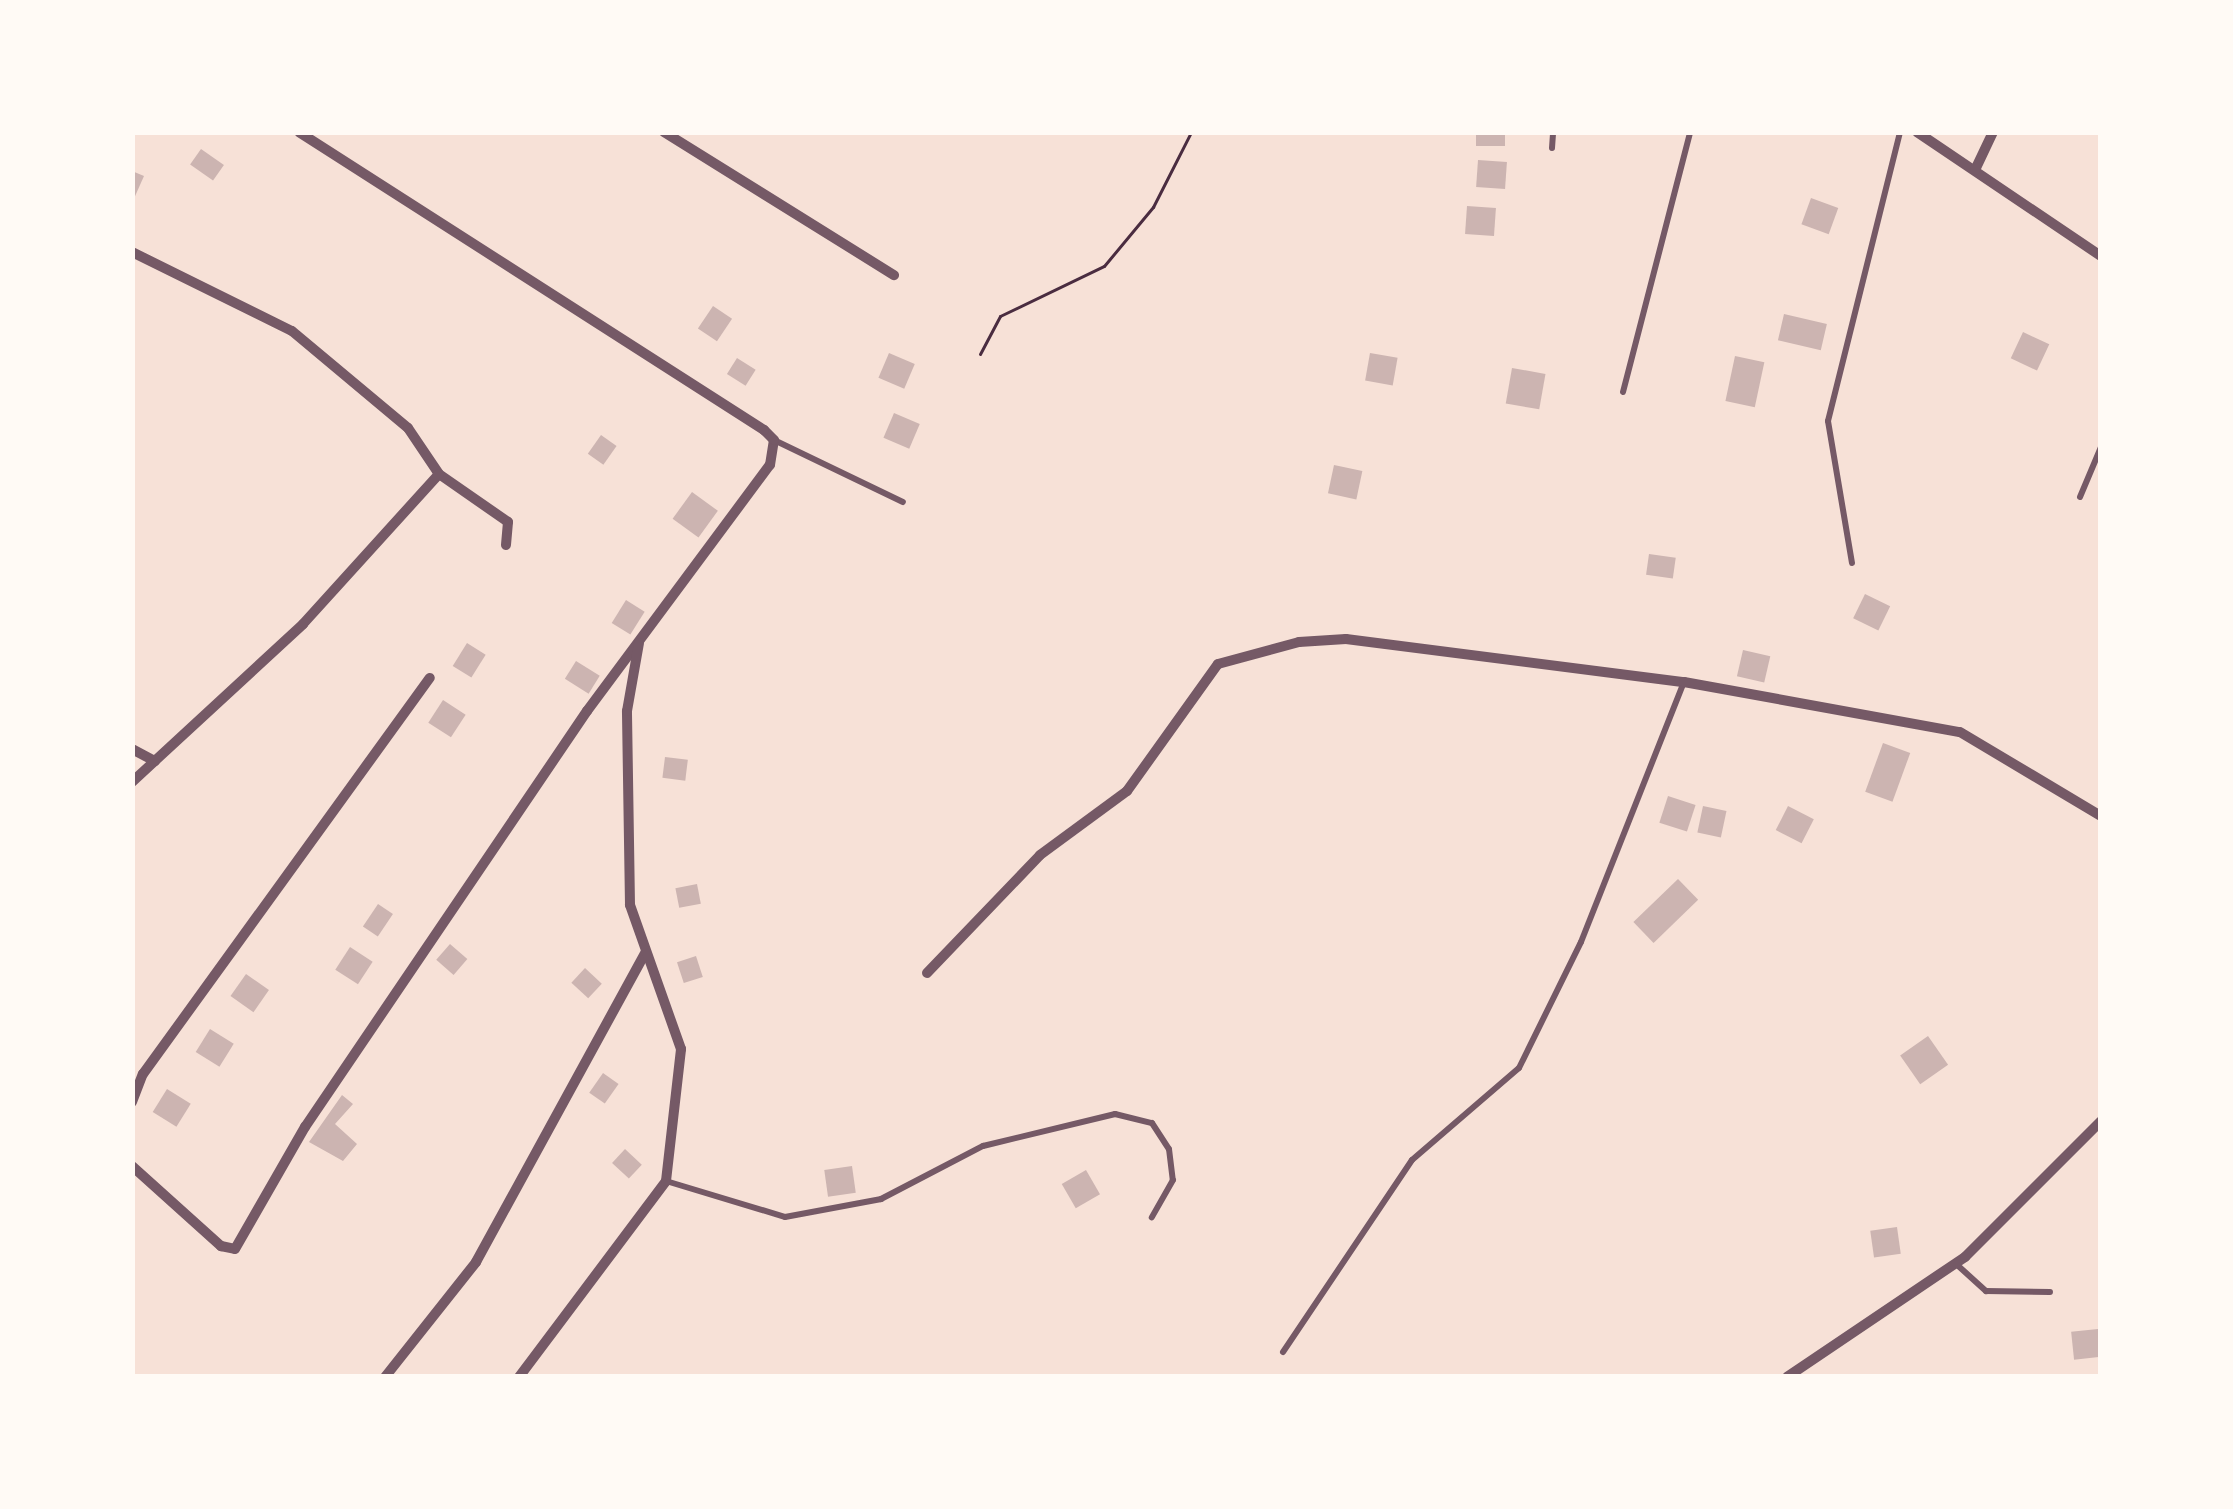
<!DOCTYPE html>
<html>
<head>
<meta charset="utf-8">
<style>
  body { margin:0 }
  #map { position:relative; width:2233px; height:1509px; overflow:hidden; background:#f7e1d7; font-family:"Golos Text",sans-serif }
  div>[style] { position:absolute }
  .building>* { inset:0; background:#ccb4b1; transform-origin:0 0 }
  .path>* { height:3px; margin:-1.5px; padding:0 1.5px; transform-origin:1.5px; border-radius:1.5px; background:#4a2c40 }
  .service>* { height:6px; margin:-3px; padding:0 3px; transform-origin:3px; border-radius:3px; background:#755966 }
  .minor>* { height:10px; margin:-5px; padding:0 5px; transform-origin:5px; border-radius:5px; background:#755966 }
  span { translate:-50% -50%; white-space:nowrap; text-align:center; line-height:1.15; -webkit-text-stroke:12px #fffaf5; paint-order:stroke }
  .frame { position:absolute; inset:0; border:135px solid #fffaf5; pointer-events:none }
</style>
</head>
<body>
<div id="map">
  <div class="building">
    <div style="left:1476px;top:132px;width:29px;height:14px"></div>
    <div style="left:201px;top:149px;width:28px;height:19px;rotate:35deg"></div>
    <div style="left:1478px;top:160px;width:29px;height:27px;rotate:4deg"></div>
    <div style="clip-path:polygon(132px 171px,144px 176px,132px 203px)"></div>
    <div style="left:1811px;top:198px;width:29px;height:28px;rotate:20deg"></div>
    <div style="left:1467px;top:206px;width:29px;height:28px;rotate:4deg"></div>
    <div style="left:713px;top:306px;width:23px;height:27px;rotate:34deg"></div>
    <div style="left:1784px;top:314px;width:44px;height:27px;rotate:13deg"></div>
    <div style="left:2023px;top:332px;width:29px;height:29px;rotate:25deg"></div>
    <div style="left:889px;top:353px;width:28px;height:27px;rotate:23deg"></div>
    <div style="left:1370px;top:353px;width:28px;height:28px;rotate:10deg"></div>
    <div style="left:1735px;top:356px;width:30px;height:46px;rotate:12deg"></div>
    <div style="left:737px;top:358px;width:22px;height:19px;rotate:32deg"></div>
    <div style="left:1512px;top:368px;width:34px;height:36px;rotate:10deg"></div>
    <div style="left:894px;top:413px;width:28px;height:27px;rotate:23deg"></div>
    <div style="left:601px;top:435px;width:19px;height:23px;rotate:35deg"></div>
    <div style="left:1334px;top:465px;width:29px;height:29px;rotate:12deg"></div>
    <div style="left:692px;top:492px;width:32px;height:33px;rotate:36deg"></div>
    <div style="left:1649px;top:554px;width:27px;height:21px;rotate:8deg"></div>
    <div style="left:1865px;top:594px;width:28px;height:27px;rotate:26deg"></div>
    <div style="left:626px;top:600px;width:22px;height:27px;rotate:32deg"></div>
    <div style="left:467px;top:643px;width:22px;height:27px;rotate:32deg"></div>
    <div style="left:1743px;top:650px;width:28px;height:27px;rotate:13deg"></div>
    <div style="left:576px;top:661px;width:28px;height:21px;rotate:32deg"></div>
    <div style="left:443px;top:700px;width:27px;height:27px;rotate:33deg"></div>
    <div style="left:1883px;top:743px;width:29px;height:52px;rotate:20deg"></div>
    <div style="left:665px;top:757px;width:23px;height:21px;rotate:7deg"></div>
    <div style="left:1668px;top:796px;width:29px;height:28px;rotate:18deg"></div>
    <div style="left:1703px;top:806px;width:24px;height:27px;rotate:12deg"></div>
    <div style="left:1788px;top:806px;width:29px;height:27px;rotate:27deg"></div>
    <div style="left:1678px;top:879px;width:29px;height:62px;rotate:46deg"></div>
    <div style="left:697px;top:884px;width:20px;height:22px;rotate:79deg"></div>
    <div style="left:378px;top:904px;width:18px;height:27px;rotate:34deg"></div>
    <div style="left:450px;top:944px;width:23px;height:21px;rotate:41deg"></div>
    <div style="left:350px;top:947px;width:27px;height:27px;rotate:33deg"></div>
    <div style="left:696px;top:956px;width:22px;height:20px;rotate:72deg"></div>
    <div style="left:585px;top:968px;width:23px;height:20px;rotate:43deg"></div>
    <div style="left:246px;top:974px;width:28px;height:27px;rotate:35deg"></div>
    <div style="left:210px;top:1029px;width:28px;height:27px;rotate:32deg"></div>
    <div style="left:1928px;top:1036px;width:35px;height:34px;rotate:55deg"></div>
    <div style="left:603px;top:1073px;width:19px;height:24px;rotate:35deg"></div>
    <div style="left:167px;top:1089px;width:28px;height:27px;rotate:32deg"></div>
    <div style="clip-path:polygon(342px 1095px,353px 1104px,335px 1124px,357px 1144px,343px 1161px,309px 1142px)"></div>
    <div style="left:625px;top:1149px;width:23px;height:19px;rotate:43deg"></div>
    <div style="left:852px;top:1166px;width:27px;height:28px;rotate:82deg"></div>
    <div style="left:1086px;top:1170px;width:28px;height:28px;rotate:60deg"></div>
    <div style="left:1897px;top:1227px;width:27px;height:27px;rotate:82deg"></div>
    <div style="left:2098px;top:1329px;width:28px;height:27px;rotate:84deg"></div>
  </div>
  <div class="path">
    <div style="left:980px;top:354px;width:43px;rotate:-62.2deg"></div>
    <div style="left:1000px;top:316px;width:115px;rotate:-25.7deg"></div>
    <div style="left:1104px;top:266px;width:77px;rotate:-50.3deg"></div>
    <div style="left:1153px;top:207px;width:84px;rotate:-63.1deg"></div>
  </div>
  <div class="service">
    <div style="left:1552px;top:148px;width:16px;rotate:-86deg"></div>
    <div style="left:1623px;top:392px;width:268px;rotate:-75.5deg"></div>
    <div style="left:774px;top:440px;width:143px;rotate:25.7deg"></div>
    <div style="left:2080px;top:497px;width:54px;rotate:-67.2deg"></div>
    <div style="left:1852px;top:563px;width:144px;rotate:-99.6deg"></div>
    <div style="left:1828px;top:421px;width:298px;rotate:-76deg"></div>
    <div style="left:666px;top:1181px;width:124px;rotate:16.8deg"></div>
    <div style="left:785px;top:1217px;width:98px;rotate:-10.6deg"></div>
    <div style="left:881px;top:1199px;width:115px;rotate:-27.5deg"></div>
    <div style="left:983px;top:1146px;width:136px;rotate:-13.6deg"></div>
    <div style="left:1115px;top:1114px;width:38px;rotate:14deg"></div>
    <div style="left:1152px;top:1123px;width:31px;rotate:57deg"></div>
    <div style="left:1169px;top:1149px;width:31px;rotate:83deg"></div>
    <div style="left:1173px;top:1180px;width:43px;rotate:119.6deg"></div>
    <div style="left:1955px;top:1263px;width:42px;rotate:42.1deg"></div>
    <div style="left:1986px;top:1291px;width:64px;rotate:0.9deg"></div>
    <div style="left:1283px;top:1352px;width:231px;rotate:-56.1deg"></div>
    <div style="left:1412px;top:1160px;width:141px;rotate:-40.7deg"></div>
    <div style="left:1519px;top:1068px;width:140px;rotate:-63.8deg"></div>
    <div style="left:1581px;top:942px;width:280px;rotate:-68.4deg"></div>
  </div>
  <div class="minor">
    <div style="left:664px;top:132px;width:271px;rotate:31.9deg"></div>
    <div style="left:1917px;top:132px;width:222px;rotate:34deg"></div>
    <div style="left:1975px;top:170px;width:42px;rotate:-64.7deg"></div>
    <div style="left:132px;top:252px;width:178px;rotate:26.3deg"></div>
    <div style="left:292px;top:331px;width:151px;rotate:39.9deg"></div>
    <div style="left:408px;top:428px;width:55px;rotate:56deg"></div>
    <div style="left:439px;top:474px;width:84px;rotate:34.8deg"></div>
    <div style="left:508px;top:522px;width:23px;rotate:95deg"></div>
    <div style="left:132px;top:749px;width:26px;rotate:28deg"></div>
    <div style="left:132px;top:782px;width:233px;rotate:-42.7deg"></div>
    <div style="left:303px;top:624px;width:202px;rotate:-47.8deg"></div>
    <div style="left:927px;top:973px;width:163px;rotate:-46.2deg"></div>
    <div style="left:1040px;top:855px;width:108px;rotate:-36.3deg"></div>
    <div style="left:1127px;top:791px;width:156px;rotate:-54.4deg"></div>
    <div style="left:1218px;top:664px;width:84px;rotate:-15.2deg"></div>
    <div style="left:1299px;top:642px;width:47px;rotate:-3.7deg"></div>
    <div style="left:1346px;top:639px;width:341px;rotate:7.3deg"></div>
    <div style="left:1684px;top:682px;width:280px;rotate:10.3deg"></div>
    <div style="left:1960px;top:732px;width:164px;rotate:30.8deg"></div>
    <div style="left:132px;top:1102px;width:30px;rotate:-69deg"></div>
    <div style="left:143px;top:1074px;width:489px;rotate:-54.1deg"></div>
    <div style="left:132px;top:1166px;width:120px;rotate:42deg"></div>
    <div style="left:221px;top:1246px;width:14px;rotate:12deg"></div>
    <div style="left:235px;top:1249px;width:141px;rotate:-60.2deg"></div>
    <div style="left:305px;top:1127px;width:503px;rotate:-55.87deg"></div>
    <div style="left:587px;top:711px;width:307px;rotate:-53.4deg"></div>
    <div style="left:770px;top:465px;width:25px;rotate:-81deg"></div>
    <div style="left:774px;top:440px;width:14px;rotate:-135deg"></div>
    <div style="left:764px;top:430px;width:552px;rotate:-147.35deg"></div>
    <div style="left:385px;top:1377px;width:147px;rotate:-51.6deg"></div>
    <div style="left:476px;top:1262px;width:352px;rotate:-61.3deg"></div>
    <div style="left:519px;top:1377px;width:245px;rotate:-53.1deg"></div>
    <div style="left:666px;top:1181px;width:133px;rotate:-83.5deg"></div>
    <div style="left:681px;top:1049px;width:153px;rotate:-109.5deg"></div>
    <div style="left:630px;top:905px;width:194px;rotate:-90.9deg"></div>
    <div style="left:627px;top:711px;width:69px;rotate:-80deg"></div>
    <div style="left:1787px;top:1377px;width:215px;rotate:-34deg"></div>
    <div style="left:1965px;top:1257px;width:192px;rotate:-45deg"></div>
  </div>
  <div class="frame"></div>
</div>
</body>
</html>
